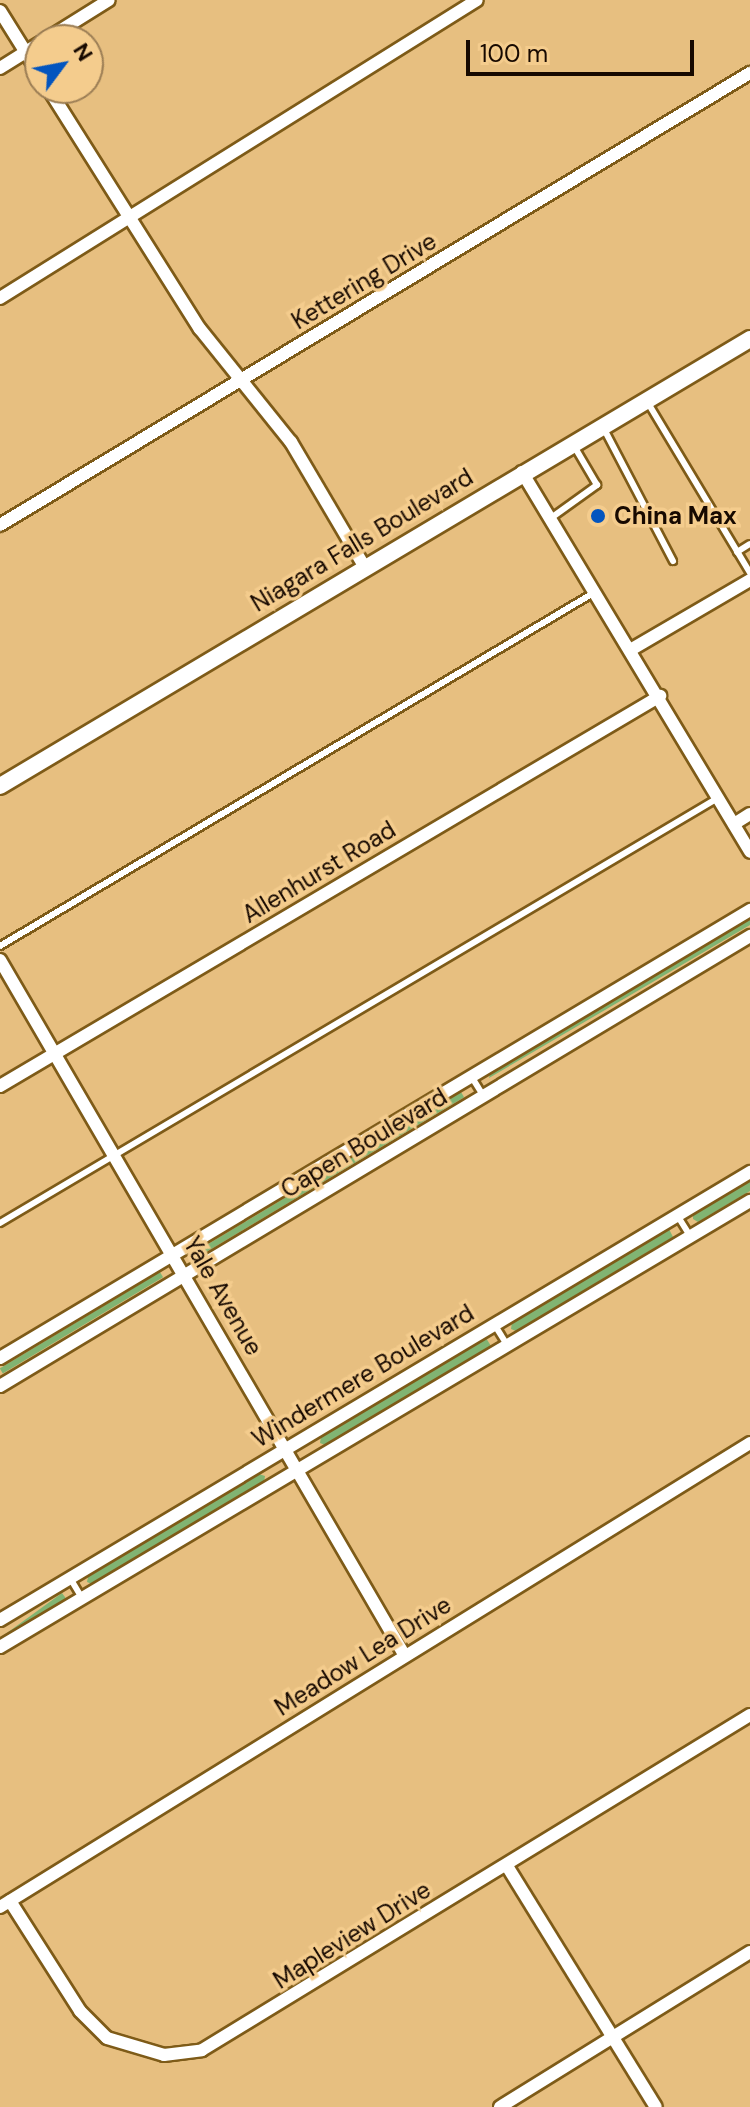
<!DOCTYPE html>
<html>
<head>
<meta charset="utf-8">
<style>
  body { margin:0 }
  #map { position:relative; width:750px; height:2107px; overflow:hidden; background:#e7bf80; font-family:"DM Sans",sans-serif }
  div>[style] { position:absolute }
  .green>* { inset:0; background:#81b472; transform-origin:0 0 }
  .roads { filter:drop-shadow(2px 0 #7e5b18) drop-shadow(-2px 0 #7e5b18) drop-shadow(0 2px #7e5b18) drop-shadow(0 -2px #7e5b18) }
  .service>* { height:6px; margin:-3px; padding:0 3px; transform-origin:3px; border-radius:3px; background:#fff }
  .minor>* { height:12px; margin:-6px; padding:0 6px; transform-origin:6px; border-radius:6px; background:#fff }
  .secondary>* { height:16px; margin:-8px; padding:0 8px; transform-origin:8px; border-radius:8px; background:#fff }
  .dots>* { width:22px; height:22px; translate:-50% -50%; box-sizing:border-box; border:4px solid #f4cc8d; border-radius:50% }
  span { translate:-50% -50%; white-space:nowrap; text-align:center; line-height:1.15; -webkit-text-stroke:7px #f4cc8d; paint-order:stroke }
  .street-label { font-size:24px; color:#170900 }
  .poi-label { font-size:24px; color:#170900; font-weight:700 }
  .left { translate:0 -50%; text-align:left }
  .north { position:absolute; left:24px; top:24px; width:80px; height:80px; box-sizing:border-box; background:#f4cc8d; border:2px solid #9c7e55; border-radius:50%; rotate:58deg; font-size:22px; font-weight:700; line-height:32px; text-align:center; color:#170900 }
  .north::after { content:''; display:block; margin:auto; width:28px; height:36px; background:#0355bf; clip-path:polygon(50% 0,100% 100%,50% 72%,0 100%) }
  .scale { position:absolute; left:466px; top:40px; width:228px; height:36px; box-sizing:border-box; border:4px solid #170900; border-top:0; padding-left:10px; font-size:24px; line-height:28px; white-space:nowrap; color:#170900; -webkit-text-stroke:6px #f4cc8d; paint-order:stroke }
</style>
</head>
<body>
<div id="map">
  <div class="green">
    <div style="clip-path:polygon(750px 919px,750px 925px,489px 1078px,490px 1074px)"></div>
    <div style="left:461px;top:1092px;width:6px;height:309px;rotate:59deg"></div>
    <div style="clip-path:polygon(750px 1180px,750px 1191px,698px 1222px,693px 1219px,693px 1214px)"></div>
    <div style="clip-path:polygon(669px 1229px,673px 1237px,516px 1331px,511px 1329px,512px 1322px)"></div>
    <div style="left:160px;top:1272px;width:6px;height:187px;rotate:59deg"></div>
    <div style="clip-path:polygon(486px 1338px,491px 1346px,325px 1445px,320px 1443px,321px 1437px)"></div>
    <div style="clip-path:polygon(259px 1474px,265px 1476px,264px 1482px,92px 1584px,87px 1582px,88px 1577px)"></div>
    <div style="left:62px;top:1593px;width:9px;height:72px;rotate:54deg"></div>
  </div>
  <div class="roads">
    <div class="service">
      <div style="left:648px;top:403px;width:198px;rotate:59deg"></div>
      <div style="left:604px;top:429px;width:149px;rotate:62.4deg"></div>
      <div style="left:551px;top:518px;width:57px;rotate:-35.7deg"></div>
      <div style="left:597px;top:485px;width:45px;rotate:-120.5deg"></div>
      <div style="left:737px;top:552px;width:15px;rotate:-32deg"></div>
      <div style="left:0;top:946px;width:692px;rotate:-30.75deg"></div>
      <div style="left:471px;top:1076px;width:25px;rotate:58deg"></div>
      <div style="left:677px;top:1215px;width:25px;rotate:58deg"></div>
      <div style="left:0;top:1223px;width:832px;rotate:-30.63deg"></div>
      <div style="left:494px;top:1324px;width:25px;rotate:58deg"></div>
      <div style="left:70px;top:1578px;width:23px;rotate:59deg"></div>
    </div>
    <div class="minor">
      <div style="left:0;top:11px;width:75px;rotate:58deg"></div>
      <div style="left:45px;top:40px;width:75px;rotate:-32deg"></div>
      <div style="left:0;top:68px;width:47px;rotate:-32deg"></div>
      <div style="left:48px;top:88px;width:285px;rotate:57.8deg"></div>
      <div style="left:200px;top:329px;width:145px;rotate:51.2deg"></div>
      <div style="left:291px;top:442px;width:144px;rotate:59.5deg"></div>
      <div style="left:0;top:298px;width:562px;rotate:-31.99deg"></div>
      <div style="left:522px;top:472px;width:443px;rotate:59deg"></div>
      <div style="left:0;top:525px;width:876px;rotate:-31.08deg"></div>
      <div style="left:632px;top:649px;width:137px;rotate:-30.3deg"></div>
      <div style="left:734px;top:824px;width:19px;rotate:-32deg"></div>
      <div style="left:0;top:960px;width:805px;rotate:59.81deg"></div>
      <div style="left:0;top:1086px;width:767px;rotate:-30.58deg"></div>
      <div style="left:0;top:1358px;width:874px;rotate:-30.85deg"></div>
      <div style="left:0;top:1386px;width:875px;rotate:-30.96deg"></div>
      <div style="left:0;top:1620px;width:874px;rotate:-30.85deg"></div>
      <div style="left:0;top:1647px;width:873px;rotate:-30.74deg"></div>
      <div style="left:507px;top:1866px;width:283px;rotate:58.3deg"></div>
      <div style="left:10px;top:1901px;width:130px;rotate:57.5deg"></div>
      <div style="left:80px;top:2011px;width:38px;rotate:45deg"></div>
      <div style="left:107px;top:2038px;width:59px;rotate:16.6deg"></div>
      <div style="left:164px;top:2055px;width:38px;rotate:-7deg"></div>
      <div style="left:202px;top:2050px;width:642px;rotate:-31.44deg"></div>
      <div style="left:0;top:1907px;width:882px;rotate:-31.74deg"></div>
      <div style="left:500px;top:2107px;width:294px;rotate:-31.8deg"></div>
    </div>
    <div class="secondary">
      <div style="left:0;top:786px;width:873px;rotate:-30.79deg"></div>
    </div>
  </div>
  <div class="dots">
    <div style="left:598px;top:516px;background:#0355bf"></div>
  </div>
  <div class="street-label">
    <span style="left:364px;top:281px;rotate:-31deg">Kettering Drive</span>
    <span style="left:362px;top:540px;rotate:-31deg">Niagara Falls Boulevard</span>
    <span style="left:319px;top:872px;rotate:-31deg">Allenhurst Road</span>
    <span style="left:364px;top:1143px;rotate:-31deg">Capen Boulevard</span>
    <span style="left:223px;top:1296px;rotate:60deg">Yale Avenue</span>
    <span style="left:363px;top:1376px;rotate:-31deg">Windermere Boulevard</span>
    <span style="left:363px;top:1656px;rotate:-32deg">Meadow Lea Drive</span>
    <span style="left:352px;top:1935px;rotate:-32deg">Mapleview Drive</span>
  </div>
  <div class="poi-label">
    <span class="left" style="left:614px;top:516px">China Max</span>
  </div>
  <div class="north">N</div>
  <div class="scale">100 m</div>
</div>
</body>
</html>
